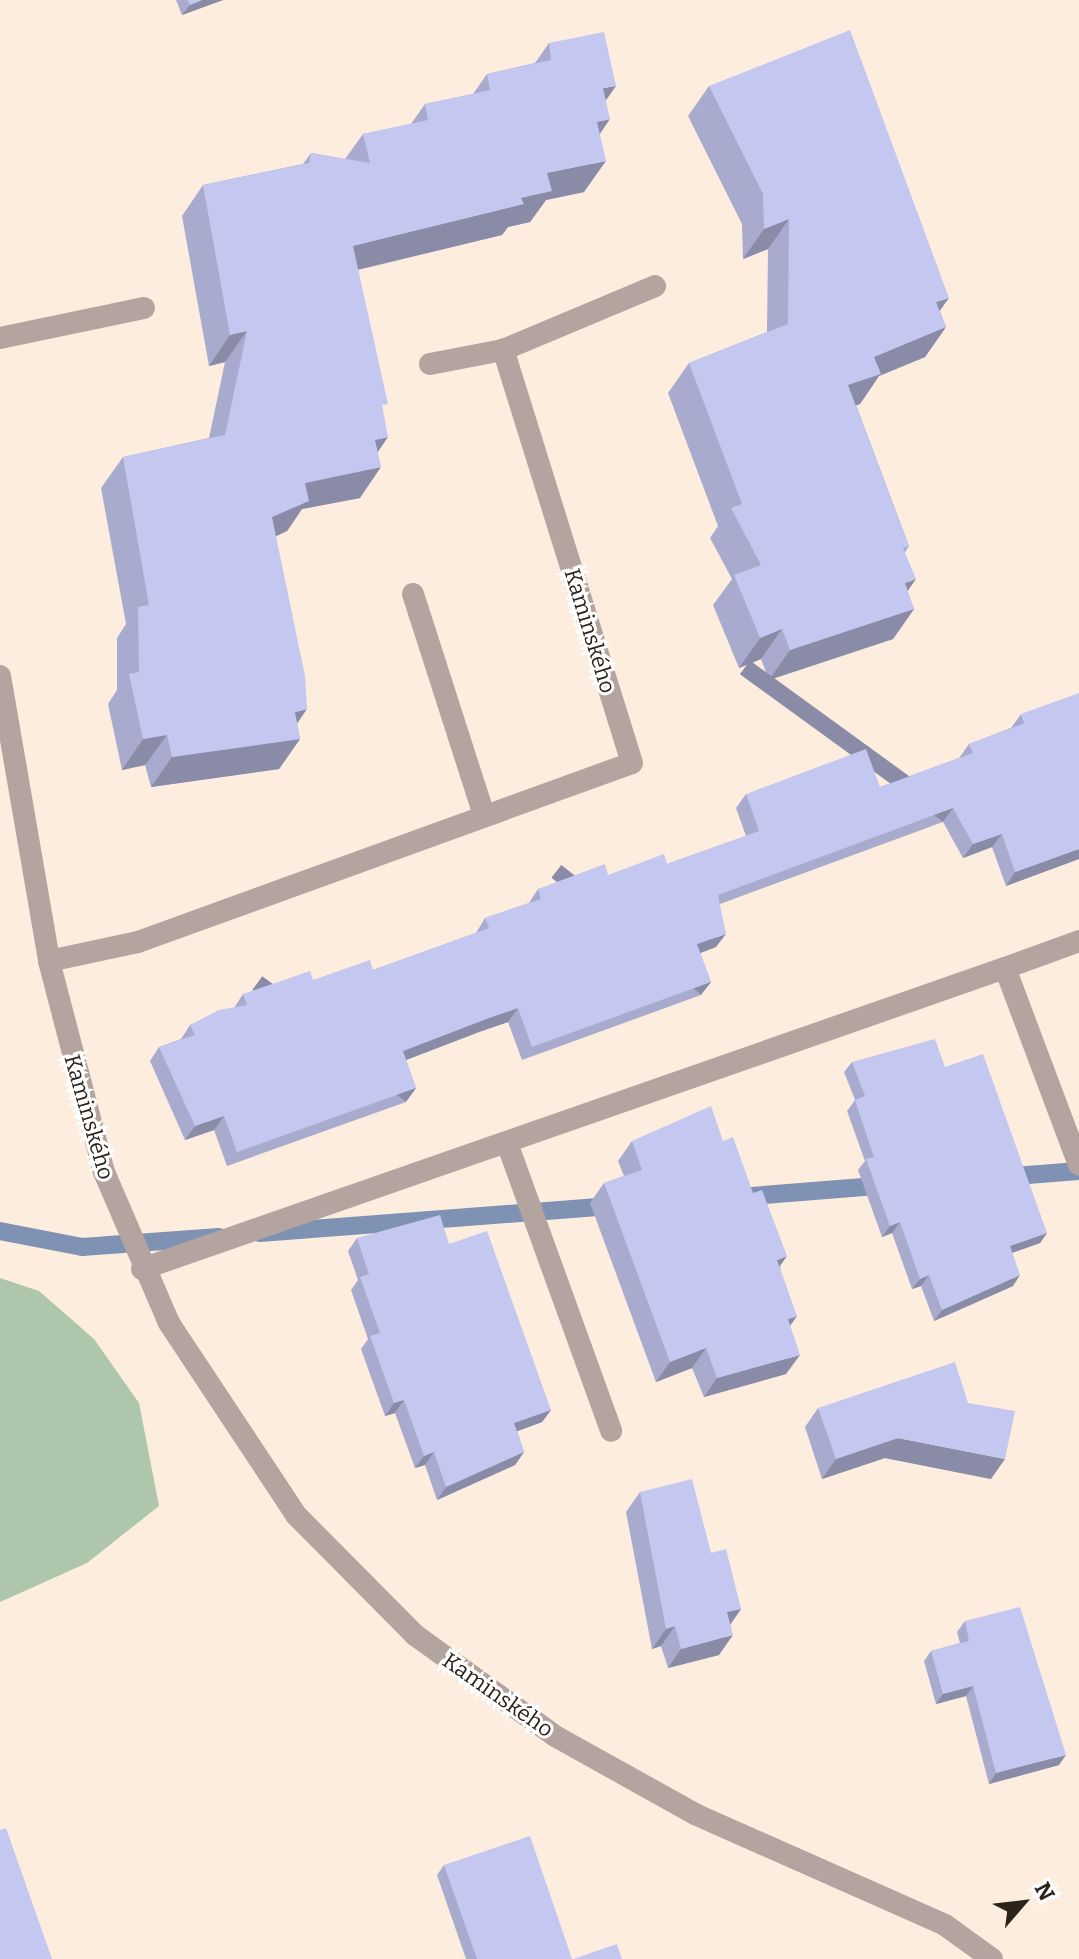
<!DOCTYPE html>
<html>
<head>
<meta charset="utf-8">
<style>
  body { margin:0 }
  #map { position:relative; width:1079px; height:1959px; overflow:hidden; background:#fceddf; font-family:Bitter,serif }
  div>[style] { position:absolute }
  .green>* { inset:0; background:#adc6ac }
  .stream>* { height:18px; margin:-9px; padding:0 9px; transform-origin:9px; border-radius:9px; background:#7f92b4 }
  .minor>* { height:22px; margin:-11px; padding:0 11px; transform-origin:11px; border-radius:11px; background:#b3a4a0 }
  .wall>* { inset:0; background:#a9abce }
  .shaded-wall>* { inset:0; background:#898ba7; transform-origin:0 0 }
  .building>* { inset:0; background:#c4c7ef }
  span { translate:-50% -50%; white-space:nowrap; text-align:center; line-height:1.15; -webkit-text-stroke:6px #fff; paint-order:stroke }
  .street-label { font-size:22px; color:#2c231a }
  .north { position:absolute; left:983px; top:1863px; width:80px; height:80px; -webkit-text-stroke:6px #fff; paint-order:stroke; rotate:62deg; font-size:22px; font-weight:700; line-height:32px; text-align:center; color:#2c231a }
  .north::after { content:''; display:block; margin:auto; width:28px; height:36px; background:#2c231a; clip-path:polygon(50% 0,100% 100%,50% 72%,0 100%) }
</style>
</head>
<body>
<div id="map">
  <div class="green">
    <div style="clip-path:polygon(0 1278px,39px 1291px,94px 1339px,139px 1403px,159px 1506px,87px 1563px,0 1602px)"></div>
  </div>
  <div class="stream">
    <div style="left:1002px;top:1177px;width:77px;rotate:-4.5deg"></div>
    <div style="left:739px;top:1197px;width:150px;rotate:-4.6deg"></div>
    <div style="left:0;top:1231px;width:84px;rotate:11deg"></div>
    <div style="left:82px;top:1247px;width:137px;rotate:-4.2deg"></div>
    <div style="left:260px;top:1233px;width:355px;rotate:-4.4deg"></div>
  </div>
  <div class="minor">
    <div style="left:0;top:338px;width:147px;rotate:-11.8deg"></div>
    <div style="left:430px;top:364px;width:74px;rotate:-10.9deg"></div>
    <div style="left:413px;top:594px;width:232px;rotate:72.2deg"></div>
    <div style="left:0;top:676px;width:289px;rotate:80.2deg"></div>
    <div style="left:49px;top:961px;width:218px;rotate:75.4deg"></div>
    <div style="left:104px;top:1172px;width:164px;rotate:66.7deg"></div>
    <div style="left:169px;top:1323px;width:230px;rotate:56.5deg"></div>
    <div style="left:296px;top:1515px;width:169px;rotate:45.2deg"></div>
    <div style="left:415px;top:1635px;width:173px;rotate:35.8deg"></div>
    <div style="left:555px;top:1736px;width:162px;rotate:29.1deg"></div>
    <div style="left:697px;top:1815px;width:271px;rotate:23.9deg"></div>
    <div style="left:945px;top:1925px;width:58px;rotate:35.9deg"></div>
    <div style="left:49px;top:961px;width:91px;rotate:-12.1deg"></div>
    <div style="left:138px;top:942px;width:525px;rotate:-19.92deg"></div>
    <div style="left:632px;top:763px;width:433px;rotate:-107.3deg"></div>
    <div style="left:503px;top:350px;width:165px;rotate:-22.8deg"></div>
    <div style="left:1005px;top:968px;width:79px;rotate:-20deg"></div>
    <div style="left:507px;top:1143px;width:306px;rotate:70.1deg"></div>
    <div style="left:142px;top:1269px;width:914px;rotate:-19.23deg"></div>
    <div style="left:1005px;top:968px;width:210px;rotate:69.4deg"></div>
  </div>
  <div class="wall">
    <div style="clip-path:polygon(176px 0,223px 0,182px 15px)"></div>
    <div style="clip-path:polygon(549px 43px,606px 100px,600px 134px,584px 192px,546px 200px,530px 222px,508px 227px,502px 235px,358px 270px,383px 411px,378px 452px,360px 498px,302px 509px,287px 531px,276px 536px,297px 724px,300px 739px,279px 769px,151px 787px,145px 765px,122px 770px,108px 704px,117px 690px,117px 638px,126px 624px,101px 488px,123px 457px,209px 438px,225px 362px,209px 366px,182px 216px,203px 185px,303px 164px,311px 153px,345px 159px,363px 134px,411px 124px,425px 104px,473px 94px,487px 74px,535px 63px)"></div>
    <div style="clip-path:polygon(709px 86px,940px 311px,946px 327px,925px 357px,879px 376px,860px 404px,856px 405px,909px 546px,905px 552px,907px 591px,914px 609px,893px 639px,769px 680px,761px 659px,739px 668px,713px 605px,732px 579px,710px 538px,718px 526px,668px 393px,689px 363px,767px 332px,768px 249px,743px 259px,742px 224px,688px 116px)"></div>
    <div style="clip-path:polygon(1021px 714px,1079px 859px,1006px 886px,992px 847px,963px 858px,943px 822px,720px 904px,716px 947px,700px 953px,711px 982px,701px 995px,522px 1060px,508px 1022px,479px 1032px,406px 1060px,416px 1088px,406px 1102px,227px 1166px,214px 1130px,185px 1140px,150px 1061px,159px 1047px,181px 1039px,190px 1025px,234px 1008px,243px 994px,313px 980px,373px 970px,476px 933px,485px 918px,529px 903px,538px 889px,667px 864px,746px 836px,736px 808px,746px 794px,880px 787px,959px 758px,969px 744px,1011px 728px)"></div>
    <div style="clip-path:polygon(852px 1062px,945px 1067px,1047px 1233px,1040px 1243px,1012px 1253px,1013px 1286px,934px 1321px,921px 1286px,912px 1289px,892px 1233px,882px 1237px,858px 1170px,865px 1161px,847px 1111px,855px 1100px,844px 1072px)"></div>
    <div style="clip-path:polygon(632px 1141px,723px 1141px,780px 1266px,790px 1326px,786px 1374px,704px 1397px,692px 1368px,656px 1382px,590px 1203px,604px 1183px,624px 1176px,618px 1161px)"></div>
    <div style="clip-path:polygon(357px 1238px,449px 1244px,551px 1410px,542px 1422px,517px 1431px,524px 1452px,515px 1465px,437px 1500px,425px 1465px,415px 1468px,395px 1413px,385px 1416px,361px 1349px,368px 1339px,351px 1290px,358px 1280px,348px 1251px)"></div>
    <div style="clip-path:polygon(818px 1408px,991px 1479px,885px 1458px,822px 1479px,805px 1427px)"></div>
    <div style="clip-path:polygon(640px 1492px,711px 1553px,741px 1609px,730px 1625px,719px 1655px,668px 1668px,661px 1646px,652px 1649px,626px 1512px)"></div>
    <div style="clip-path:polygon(965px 1621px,1059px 1765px,989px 1784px,966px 1696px,936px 1704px,924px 1661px,931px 1651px,960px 1643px,957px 1632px)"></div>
    <div style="clip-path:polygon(444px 1865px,572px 1959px,466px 1959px,437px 1875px)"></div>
  </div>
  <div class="shaded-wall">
    <div style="clip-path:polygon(202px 0,223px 0,182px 15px,190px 5px)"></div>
    <div style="clip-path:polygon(616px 86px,595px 116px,603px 88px)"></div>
    <div style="clip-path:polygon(610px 119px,589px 150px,597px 122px)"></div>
    <div style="clip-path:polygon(606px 161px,584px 192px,546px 200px,530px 222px,508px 227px,502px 235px,331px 276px,353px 246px,521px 198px,547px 173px)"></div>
    <div style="clip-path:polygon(789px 219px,768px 249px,743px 259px,764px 229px)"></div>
    <div style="clip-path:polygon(949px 298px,928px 327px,936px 302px)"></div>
    <div style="clip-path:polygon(946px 327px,925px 357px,879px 376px,860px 404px,827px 415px,848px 385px,874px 357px)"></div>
    <div style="clip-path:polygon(247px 331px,225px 362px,209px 366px,230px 335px)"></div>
    <div style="clip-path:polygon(388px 437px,367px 468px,375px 440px)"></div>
    <div style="clip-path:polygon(381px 467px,360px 498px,302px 509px,287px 531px,251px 548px,272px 517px,305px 483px)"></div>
    <div style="clip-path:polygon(916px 579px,895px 609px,905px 583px)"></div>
    <div style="clip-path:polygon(914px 609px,893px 639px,769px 680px,790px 650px)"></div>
    <div style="clip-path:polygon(782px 629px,761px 659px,739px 668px,760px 638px)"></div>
    <div style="clip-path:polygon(307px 709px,286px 740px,295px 712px)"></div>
    <div style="clip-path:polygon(167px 735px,145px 765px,122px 770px,143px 739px)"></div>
    <div style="clip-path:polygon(300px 739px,279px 769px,151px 787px,172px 757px)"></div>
    <div style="left:953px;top:808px;width:17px;height:251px;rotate:126deg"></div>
    <div style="clip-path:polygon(1002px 834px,992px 847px,963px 858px,973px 844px)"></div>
    <div style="clip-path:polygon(1079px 849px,1079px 859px,1006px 886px,1015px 872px)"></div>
    <div style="clip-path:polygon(726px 934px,716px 947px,687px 958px,697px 944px)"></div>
    <div style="left:711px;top:982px;width:16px;height:190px;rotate:128deg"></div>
    <div style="clip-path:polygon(518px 1008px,508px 1022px,479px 1032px,393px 1065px,403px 1051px,489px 1018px)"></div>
    <div style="left:416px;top:1088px;width:17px;height:190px;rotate:126deg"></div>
    <div style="clip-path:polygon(224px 1116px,214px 1130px,185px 1140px,195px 1126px)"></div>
    <div style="clip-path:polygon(900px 1222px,892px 1233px,882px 1237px,890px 1226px)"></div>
    <div style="clip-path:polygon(1047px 1233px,1040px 1243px,1003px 1256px,1010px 1246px)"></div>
    <div style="clip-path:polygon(787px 1256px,773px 1276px,777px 1260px)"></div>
    <div style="clip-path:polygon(929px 1275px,921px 1286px,912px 1289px,920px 1279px)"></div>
    <div style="clip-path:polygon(1020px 1275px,1013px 1286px,934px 1321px,942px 1310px)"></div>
    <div style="clip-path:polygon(797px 1316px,783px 1336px,788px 1319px)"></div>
    <div style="clip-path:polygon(706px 1348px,692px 1368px,656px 1382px,670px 1362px)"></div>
    <div style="clip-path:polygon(800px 1355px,786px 1374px,704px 1397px,717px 1378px)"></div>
    <div style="clip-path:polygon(404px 1400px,395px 1413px,385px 1416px,394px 1403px)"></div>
    <div style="clip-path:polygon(551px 1410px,542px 1422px,505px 1436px,514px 1423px)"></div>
    <div style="clip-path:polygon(898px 1438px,1005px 1459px,991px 1479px,885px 1458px,822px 1479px,836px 1459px)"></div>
    <div style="clip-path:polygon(434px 1452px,425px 1465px,415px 1468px,424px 1456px)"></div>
    <div style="clip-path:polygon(524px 1452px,515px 1465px,437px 1500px,446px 1487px)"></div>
    <div style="clip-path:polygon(741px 1609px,727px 1629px,727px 1612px)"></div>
    <div style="clip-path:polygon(675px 1626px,661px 1646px,652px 1649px,666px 1629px)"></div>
    <div style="clip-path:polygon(733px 1635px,719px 1655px,668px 1668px,681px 1649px)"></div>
    <div style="clip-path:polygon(973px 1686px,966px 1696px,936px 1704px,943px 1694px)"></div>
    <div style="clip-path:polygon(1066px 1755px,1059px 1765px,989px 1784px,996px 1773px)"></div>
  </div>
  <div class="building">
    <div style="clip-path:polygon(188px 0,202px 0,190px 5px)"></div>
    <div style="clip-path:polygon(850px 30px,949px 298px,936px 302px,946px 327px,874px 357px,881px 374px,848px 385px,909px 546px,903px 548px,916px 579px,905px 583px,914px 609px,790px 650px,782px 629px,760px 638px,734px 575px,761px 565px,731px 508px,742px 504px,689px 363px,788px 324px,789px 219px,764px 229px,763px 194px,709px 86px)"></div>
    <div style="clip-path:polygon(604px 32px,616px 86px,603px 88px,610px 119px,597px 122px,606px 161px,547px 173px,552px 191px,521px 198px,524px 204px,353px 246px,388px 404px,382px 405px,388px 437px,375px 440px,381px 467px,305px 483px,309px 501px,272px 517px,305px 676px,307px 709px,295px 712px,300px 739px,172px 757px,167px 735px,143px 739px,129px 674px,139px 672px,138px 607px,149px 605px,123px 457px,225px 435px,247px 331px,230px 335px,203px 185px,309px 163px,311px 153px,370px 163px,363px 134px,428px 120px,425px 104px,490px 90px,487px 74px,551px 60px,549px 43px)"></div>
    <div style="clip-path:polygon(1079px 693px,1079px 849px,1015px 872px,1002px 834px,973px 844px,953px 808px,718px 895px,726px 934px,697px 944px,711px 982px,532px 1047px,518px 1008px,489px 1018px,403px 1051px,416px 1088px,237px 1152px,224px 1116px,195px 1126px,159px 1047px,195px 1035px,190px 1025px,219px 1010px,247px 1005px,243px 994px,310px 971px,313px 980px,370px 960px,373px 970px,489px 928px,485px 918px,541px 899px,538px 889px,605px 864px,608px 875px,664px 854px,667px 864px,759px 831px,746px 794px,866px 749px,880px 787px,973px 753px,969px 744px,1025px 723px,1021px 714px)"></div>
    <div style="clip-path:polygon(935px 1039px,945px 1067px,983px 1054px,1047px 1233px,1010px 1246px,1020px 1275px,942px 1310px,929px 1275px,920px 1279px,900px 1222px,890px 1226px,866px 1159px,874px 1157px,855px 1100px,865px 1096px,852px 1062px)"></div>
    <div style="clip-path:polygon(711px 1106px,723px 1141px,733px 1137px,753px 1193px,762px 1190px,787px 1256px,777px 1260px,797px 1316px,788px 1319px,800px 1355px,717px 1378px,706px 1348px,670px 1362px,604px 1183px,642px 1170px,632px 1141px)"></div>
    <div style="clip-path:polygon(440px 1215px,449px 1244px,487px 1231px,551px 1410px,514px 1423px,524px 1452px,446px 1487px,434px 1452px,424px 1456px,404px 1400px,394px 1403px,370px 1336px,380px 1333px,360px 1277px,369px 1274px,357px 1238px)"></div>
    <div style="clip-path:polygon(955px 1362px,968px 1403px,1015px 1411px,1005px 1459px,898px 1438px,836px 1459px,818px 1408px)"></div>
    <div style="clip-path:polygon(692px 1479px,711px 1553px,726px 1549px,741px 1609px,727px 1612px,733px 1635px,681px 1649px,675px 1626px,666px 1629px,640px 1492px)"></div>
    <div style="clip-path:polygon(1020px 1607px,1066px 1755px,996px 1773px,973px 1686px,943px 1694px,931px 1651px,969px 1641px,965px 1621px)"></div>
    <div style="clip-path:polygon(6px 1828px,52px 1959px,0 1959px,0 1830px)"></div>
    <div style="clip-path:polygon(530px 1836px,572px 1959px,477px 1959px,444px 1865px)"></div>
    <div style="clip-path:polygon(617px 1944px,622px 1959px,573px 1959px)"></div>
  </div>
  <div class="street-label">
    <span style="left:590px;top:631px;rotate:73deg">Kaminského</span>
    <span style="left:89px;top:1117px;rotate:74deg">Kaminského</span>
    <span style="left:498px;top:1695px;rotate:35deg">Kaminského</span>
  </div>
  <div class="north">N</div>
</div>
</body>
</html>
